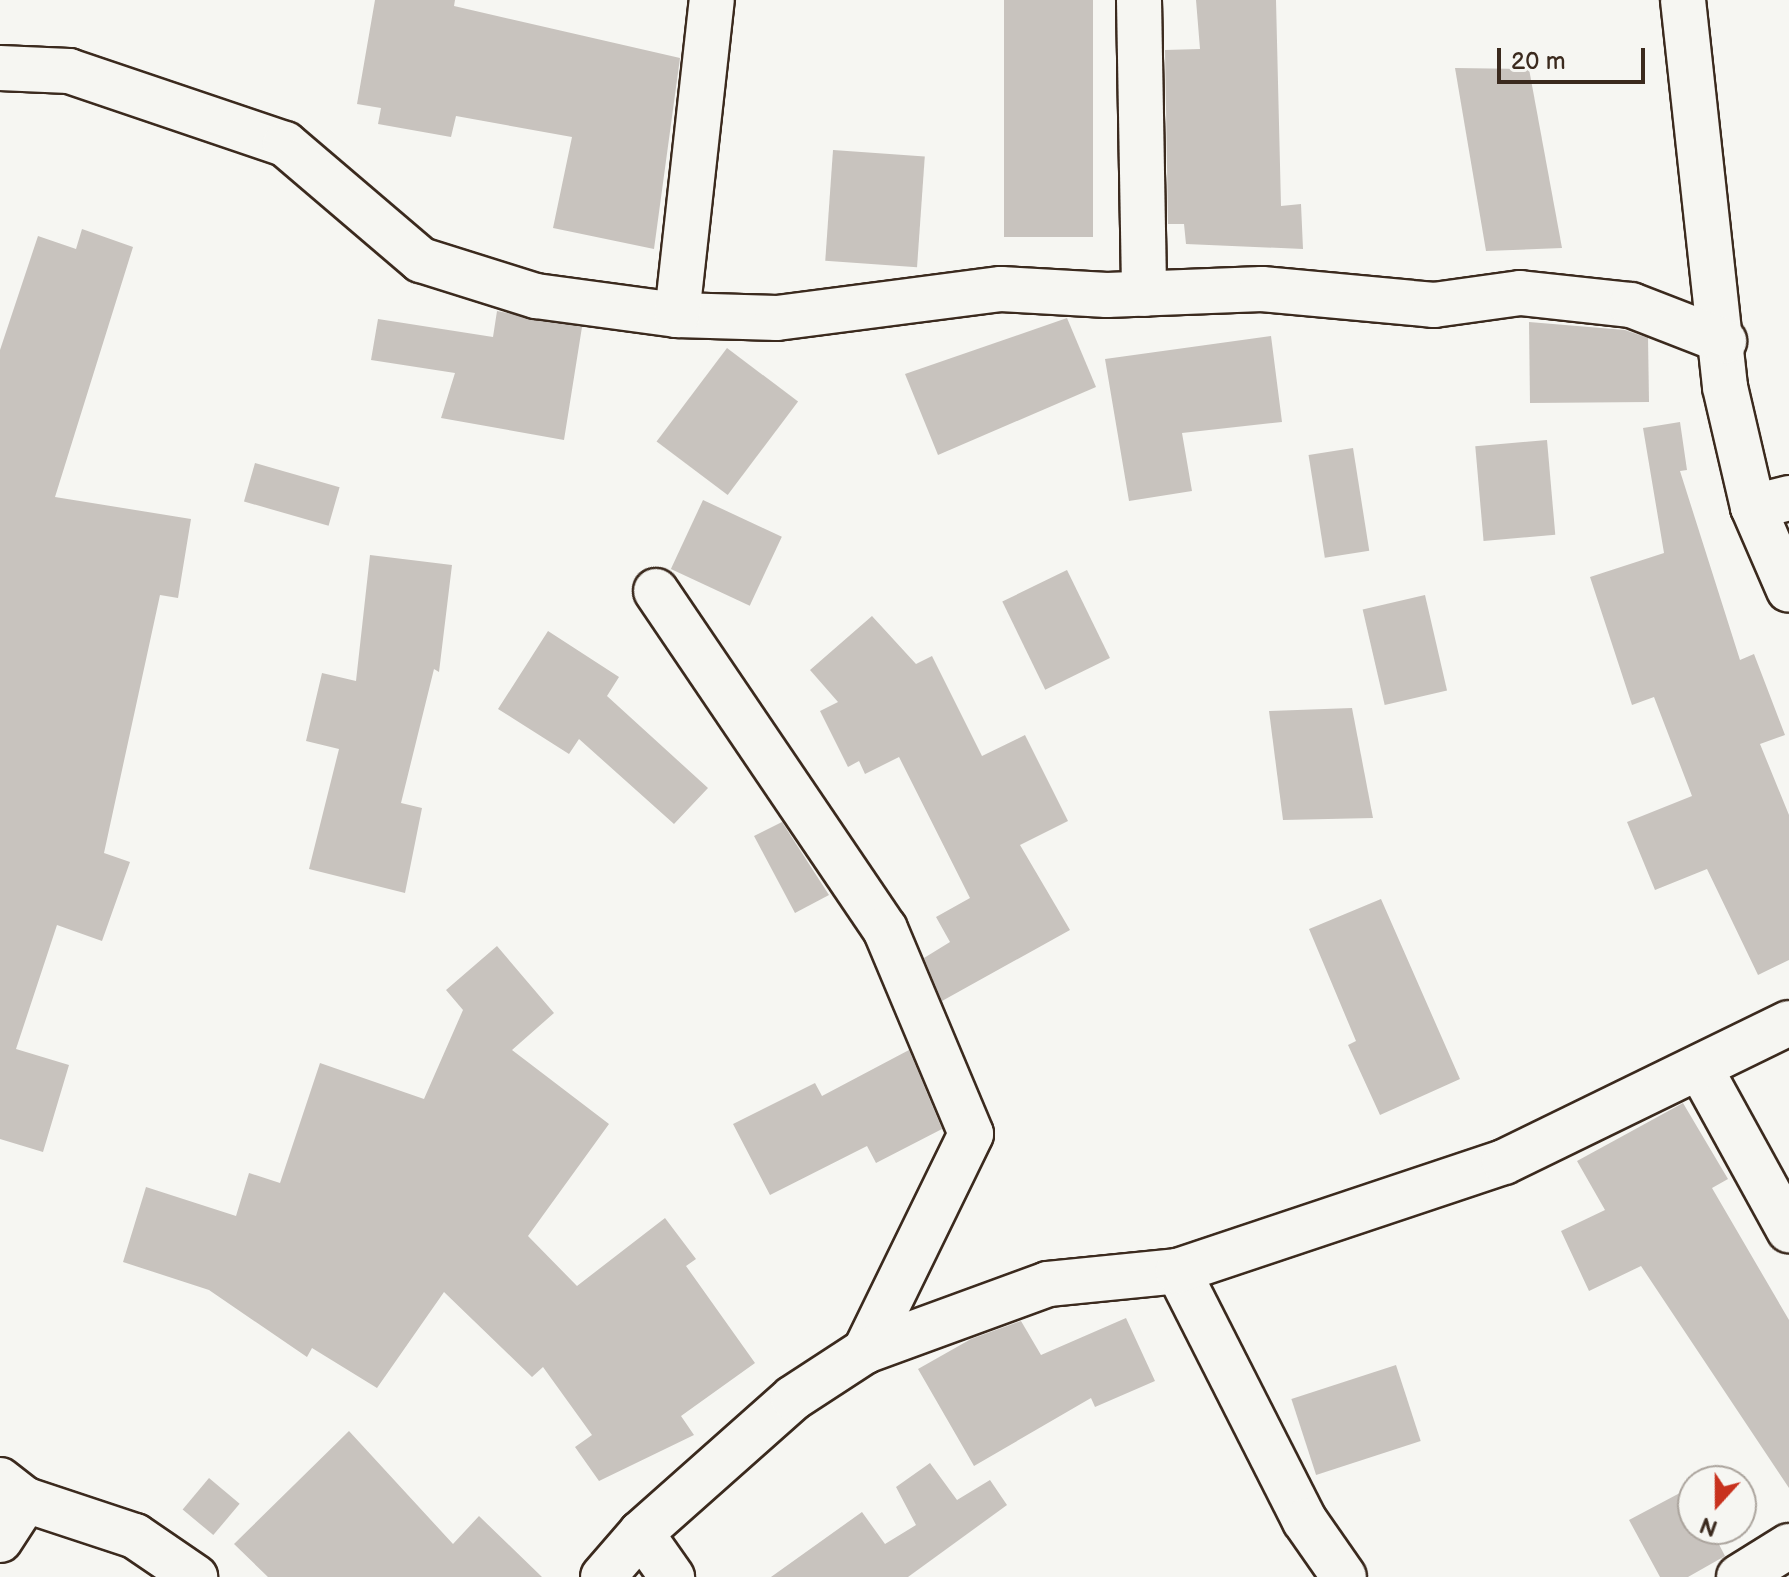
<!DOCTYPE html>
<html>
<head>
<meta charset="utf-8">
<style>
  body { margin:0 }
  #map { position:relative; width:1789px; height:1577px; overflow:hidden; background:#f6f6f2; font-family:"Balsamiq Sans",sans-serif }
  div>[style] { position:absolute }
  .building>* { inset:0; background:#c8c3be; transform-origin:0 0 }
  .roads { filter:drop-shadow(2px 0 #3b2a1e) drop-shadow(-2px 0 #3b2a1e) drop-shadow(0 2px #3b2a1e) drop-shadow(0 -2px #3b2a1e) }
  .minor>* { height:44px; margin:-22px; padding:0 22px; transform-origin:22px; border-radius:22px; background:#f6f6f2 }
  span { translate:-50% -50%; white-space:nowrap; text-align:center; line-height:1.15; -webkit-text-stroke:7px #f6f6f2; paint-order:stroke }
  .north { position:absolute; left:1677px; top:1465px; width:80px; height:80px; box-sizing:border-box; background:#f6f6f2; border:2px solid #aba49d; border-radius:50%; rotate:201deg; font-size:22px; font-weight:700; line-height:32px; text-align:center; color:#3b2a1e }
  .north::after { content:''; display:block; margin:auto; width:28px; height:36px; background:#c8321e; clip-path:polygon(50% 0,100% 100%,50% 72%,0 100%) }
  .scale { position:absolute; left:1497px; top:48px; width:148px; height:36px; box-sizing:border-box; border:4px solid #3b2a1e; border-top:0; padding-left:10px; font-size:24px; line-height:28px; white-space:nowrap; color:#3b2a1e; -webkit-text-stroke:6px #f6f6f2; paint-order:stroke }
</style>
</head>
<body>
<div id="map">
  <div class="building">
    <div style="clip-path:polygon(375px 0,455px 0,454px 6px,680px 58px,654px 249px,553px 228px,572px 137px,456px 116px,451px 137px,378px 124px,381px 108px,357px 104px)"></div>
    <div style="left:1004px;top:0;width:89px;height:237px"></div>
    <div style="clip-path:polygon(1196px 0,1276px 0,1281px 206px,1301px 204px,1303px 249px,1186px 244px,1184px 224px,1168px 224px,1165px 50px,1200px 49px)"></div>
    <div style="clip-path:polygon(1455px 68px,1529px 69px,1562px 248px,1486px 251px)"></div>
    <div style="left:833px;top:150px;width:92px;height:111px;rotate:4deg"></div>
    <div style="clip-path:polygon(82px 229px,133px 247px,55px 497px,191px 519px,178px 598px,160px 595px,104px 853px,130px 862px,102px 941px,57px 925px,16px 1049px,69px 1065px,43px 1152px,0 1139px,0 350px,38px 236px,76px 249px)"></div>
    <div style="clip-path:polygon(497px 311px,582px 327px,564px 440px,441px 418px,455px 373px,371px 360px,378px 319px,493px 337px)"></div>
    <div style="clip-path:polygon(1067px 318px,1096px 387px,938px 455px,905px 374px)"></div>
    <div style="clip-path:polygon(1529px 322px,1625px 330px,1648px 338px,1649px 402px,1530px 403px)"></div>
    <div style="clip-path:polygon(1271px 336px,1282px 422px,1182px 433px,1192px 491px,1129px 501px,1105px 359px)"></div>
    <div style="left:727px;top:348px;width:89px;height:117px;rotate:37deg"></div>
    <div style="clip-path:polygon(1680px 422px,1687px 470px,1680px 471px,1740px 660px,1754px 654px,1785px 735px,1760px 744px,1789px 815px,1789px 960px,1758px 975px,1707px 869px,1655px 890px,1627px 822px,1692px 796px,1654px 697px,1632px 705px,1590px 577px,1664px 553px,1643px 428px)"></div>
    <div style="left:1547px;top:440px;width:95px;height:72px;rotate:85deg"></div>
    <div style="left:1353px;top:448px;width:104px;height:45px;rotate:81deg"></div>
    <div style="left:255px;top:463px;width:88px;height:40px;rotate:16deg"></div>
    <div style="left:703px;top:500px;width:87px;height:76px;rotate:25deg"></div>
    <div style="clip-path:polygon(370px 555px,452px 565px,439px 672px,434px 669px,401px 803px,422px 808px,405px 893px,309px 869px,339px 749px,306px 741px,322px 673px,356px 681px)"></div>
    <div style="left:1067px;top:570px;width:98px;height:72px;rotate:64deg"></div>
    <div style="left:1425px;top:595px;width:98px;height:64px;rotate:77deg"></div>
    <div style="clip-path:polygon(872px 616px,916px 664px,932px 656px,982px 756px,1025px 735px,1068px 821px,1020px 845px,1070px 930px,942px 1001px,924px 958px,950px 942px,936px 917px,970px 898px,899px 757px,865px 774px,859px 761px,848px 767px,820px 711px,838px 702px,810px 670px)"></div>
    <div style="clip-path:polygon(548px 631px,619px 677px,607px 696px,708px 788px,674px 824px,579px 739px,569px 754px,498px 709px)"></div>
    <div style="clip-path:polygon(1352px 708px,1373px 818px,1283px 820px,1269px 711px)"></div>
    <div style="clip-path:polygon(782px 822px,829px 895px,795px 913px,754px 836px)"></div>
    <div style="clip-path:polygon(1381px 899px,1460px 1079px,1380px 1115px,1348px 1045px,1356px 1041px,1309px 929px)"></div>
    <div style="clip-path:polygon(497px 946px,554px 1013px,512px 1050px,609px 1124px,528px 1236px,577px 1286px,665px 1218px,696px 1259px,686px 1266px,755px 1363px,681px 1416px,694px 1435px,599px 1481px,575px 1447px,592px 1435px,543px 1367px,532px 1377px,444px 1292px,377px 1388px,312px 1348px,307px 1357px,209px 1290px,123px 1262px,146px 1187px,236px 1216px,249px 1173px,280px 1183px,320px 1063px,424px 1099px,463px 1010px,446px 990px)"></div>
    <div style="clip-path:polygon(909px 1050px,942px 1129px,876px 1163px,867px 1146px,770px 1195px,733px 1124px,815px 1083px,822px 1096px)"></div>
    <div style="clip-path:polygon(1683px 1103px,1728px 1179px,1712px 1188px,1789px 1320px,1789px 1488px,1641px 1266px,1589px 1291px,1561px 1231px,1605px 1210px,1577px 1161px)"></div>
    <div style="clip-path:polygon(1126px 1318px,1155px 1381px,1095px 1407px,1091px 1398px,974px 1466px,918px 1369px,971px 1339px,1021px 1321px,1041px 1355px)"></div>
    <div style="left:1396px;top:1365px;width:80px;height:110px;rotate:72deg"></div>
    <div style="clip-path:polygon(349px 1431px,453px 1544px,479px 1516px,542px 1577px,268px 1577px,234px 1544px)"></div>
    <div style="clip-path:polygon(930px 1463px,957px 1500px,990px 1480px,1007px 1505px,908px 1577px,771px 1577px,862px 1512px,885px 1544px,916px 1525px,896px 1487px)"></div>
    <div style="left:209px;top:1478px;width:40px;height:41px;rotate:40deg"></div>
    <div style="clip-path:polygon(1693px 1486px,1693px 1529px,1711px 1529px,1725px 1556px,1688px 1577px,1660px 1577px,1629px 1520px)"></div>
  </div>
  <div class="roads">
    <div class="minor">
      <div style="left:1139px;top:0;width:294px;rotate:89deg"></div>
      <div style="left:1683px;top:0;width:389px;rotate:83.8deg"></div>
      <div style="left:1725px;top:387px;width:123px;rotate:76.9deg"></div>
      <div style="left:1753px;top:507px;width:90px;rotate:66.6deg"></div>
      <div style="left:0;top:68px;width:69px;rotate:2.5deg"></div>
      <div style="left:69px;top:71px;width:228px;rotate:18.7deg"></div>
      <div style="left:285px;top:144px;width:179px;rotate:40.5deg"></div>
      <div style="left:421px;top:260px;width:121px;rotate:17.4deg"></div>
      <div style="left:536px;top:296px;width:142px;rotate:7.7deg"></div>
      <div style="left:677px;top:315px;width:100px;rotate:1.7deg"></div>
      <div style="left:777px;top:318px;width:226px;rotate:-7.4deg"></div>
      <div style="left:1001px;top:289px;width:106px;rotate:3.2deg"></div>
      <div style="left:1107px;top:295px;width:155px;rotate:-2.2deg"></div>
      <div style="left:1262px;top:289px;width:173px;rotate:5.3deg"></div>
      <div style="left:1434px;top:305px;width:87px;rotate:-7.9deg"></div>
      <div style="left:1520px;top:293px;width:112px;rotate:6.2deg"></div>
      <div style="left:1631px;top:305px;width:100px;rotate:21.2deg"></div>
      <div style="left:677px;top:315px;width:317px;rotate:-83.7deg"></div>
      <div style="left:1753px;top:507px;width:37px;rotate:-14deg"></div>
      <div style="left:656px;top:591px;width:408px;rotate:55.9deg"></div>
      <div style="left:885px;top:929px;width:222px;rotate:67.2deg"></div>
      <div style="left:971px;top:1134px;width:242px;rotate:116deg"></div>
      <div style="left:1701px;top:1070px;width:183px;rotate:61.2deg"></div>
      <div style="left:1178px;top:1271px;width:280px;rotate:63.1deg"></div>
      <div style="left:1305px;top:1521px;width:68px;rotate:55.1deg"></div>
      <div style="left:0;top:1480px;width:33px;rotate:38deg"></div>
      <div style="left:26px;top:1500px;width:115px;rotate:18.3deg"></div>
      <div style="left:135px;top:1536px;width:73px;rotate:34.3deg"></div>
      <div style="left:641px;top:1533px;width:54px;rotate:54.8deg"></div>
      <div style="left:0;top:1540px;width:48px;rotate:-57deg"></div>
      <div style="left:603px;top:1577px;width:58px;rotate:-49.2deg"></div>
      <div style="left:641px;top:1533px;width:203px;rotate:-41.6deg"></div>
      <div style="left:793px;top:1398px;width:86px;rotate:-33.1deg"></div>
      <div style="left:865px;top:1351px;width:195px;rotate:-20.1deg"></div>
      <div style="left:1048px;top:1284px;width:131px;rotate:-5.7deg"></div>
      <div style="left:1178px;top:1271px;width:344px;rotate:-18.5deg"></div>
      <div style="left:1504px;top:1162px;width:317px;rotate:-26deg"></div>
      <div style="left:1739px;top:1577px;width:59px;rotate:-31.8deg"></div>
    </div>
  </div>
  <div class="north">N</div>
  <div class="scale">20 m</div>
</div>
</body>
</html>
